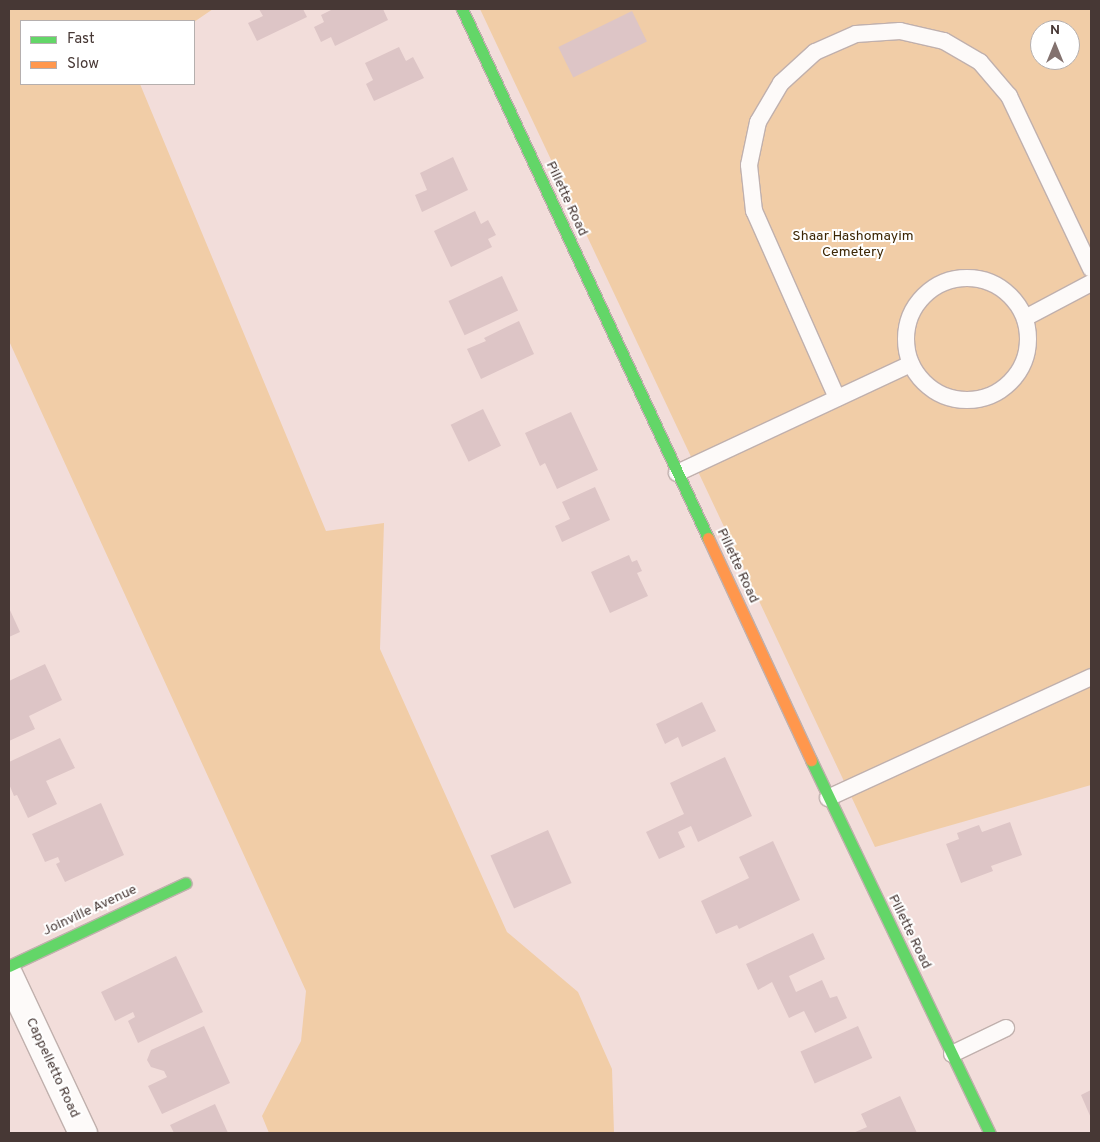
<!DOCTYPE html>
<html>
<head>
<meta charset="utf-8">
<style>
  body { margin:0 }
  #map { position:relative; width:1100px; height:1142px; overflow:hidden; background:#f2ddda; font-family:Overpass,sans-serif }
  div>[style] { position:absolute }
  .green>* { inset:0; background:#f1cda7 }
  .building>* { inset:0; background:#ddc5c6; transform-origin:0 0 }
  .roads { filter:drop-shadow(1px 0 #c0b0ad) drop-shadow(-1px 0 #c0b0ad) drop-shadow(0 1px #c0b0ad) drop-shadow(0 -1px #c0b0ad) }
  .lane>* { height:16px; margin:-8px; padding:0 8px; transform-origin:8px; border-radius:8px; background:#fdfaf9 }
  .lane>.ring { margin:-8px; padding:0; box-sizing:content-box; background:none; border:16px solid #fdfaf9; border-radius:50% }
  .street>* { height:28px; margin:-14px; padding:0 14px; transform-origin:14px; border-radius:14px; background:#fdfaf9 }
  .fast>* { height:11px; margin:-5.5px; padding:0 5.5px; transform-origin:5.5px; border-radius:5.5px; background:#63d668 }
  .slow>* { height:11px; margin:-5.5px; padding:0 5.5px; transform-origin:5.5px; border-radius:5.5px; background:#ff974d }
  span { translate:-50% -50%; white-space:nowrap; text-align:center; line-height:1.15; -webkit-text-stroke:4px #fff; paint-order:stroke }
  .street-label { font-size:14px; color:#473835 }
  .park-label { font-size:14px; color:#3c2604 }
  .frame { position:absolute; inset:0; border:10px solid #473835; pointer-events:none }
  .legend { position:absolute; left:20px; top:20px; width:175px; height:65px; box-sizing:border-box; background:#fff; border:1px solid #b5afae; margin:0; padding:6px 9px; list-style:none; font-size:15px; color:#473835 }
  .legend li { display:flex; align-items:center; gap:10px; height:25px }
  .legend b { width:25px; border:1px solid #b5afae }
  .north { position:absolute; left:1030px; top:20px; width:50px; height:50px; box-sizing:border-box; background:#fff; border:1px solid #b5afae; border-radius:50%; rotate:0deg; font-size:14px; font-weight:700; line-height:20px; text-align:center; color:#473835 }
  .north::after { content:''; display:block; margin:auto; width:18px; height:22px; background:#83726f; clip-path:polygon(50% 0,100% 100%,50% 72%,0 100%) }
</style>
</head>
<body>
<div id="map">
  <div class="green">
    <div style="clip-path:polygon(9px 9px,213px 9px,194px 22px,21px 21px,21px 84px,140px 84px,326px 531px,384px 523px,380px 649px,507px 932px,578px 992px,612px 1069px,614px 1133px,269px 1133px,262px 1116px,301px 1041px,306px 991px,9px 341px)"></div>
    <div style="clip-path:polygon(evenodd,480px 9px,1091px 9px,1091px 785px,875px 847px,480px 9px,1040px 30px,1070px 30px,1070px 60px,1040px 60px,1040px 30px)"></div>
  </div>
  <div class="building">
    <div style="clip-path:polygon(259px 9px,303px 9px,307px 17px,257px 41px,248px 23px,263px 16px)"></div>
    <div style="clip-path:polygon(333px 9px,383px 9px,388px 20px,335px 46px,331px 37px,321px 42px,314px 27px,324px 22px,321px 15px)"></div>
    <div style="left:632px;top:11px;width:34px;height:82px;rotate:64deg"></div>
    <div style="clip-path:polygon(399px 47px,406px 61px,413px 57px,424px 78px,374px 101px,366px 84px,373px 80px,365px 63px)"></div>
    <div style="clip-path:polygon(453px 157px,468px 190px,422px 212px,415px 195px,427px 190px,420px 173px)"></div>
    <div style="clip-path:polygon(475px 211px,481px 224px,488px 220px,496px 235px,488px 239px,492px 247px,451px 267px,434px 231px)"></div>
    <div style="left:502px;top:276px;width:38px;height:59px;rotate:65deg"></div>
    <div style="clip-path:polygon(519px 321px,534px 354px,481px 379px,467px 349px,486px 341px,484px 338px)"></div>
    <div style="left:483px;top:409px;width:41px;height:36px;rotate:64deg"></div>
    <div style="clip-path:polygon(571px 412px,598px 470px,557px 489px,545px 463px,540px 466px,525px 433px)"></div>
    <div style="clip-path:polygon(595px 487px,610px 520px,562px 542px,555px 526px,570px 519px,562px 502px)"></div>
    <div style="clip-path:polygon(629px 555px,632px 562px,637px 560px,642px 571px,637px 573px,648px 596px,610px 613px,591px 572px)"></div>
    <div style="clip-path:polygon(9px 608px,20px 632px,9px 637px)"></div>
    <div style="clip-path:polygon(45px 664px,62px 700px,29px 716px,35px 729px,9px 741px,9px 681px)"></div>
    <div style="clip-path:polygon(702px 702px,716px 731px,682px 747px,678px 737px,665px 744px,656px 724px)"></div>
    <div style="clip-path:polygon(60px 738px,75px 768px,46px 781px,57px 804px,28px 818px,17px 795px,14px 796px,9px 784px,9px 762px)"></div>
    <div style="clip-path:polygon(725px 757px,752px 816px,698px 842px,691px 826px,678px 832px,685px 847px,659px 859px,646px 832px,684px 814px,670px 783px)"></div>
    <div style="clip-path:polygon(101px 803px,124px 855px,65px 882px,56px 864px,60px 862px,58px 857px,45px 862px,32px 834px)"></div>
    <div style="clip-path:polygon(1010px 822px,1022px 855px,991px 866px,993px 871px,961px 883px,946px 844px,959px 839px,957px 833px,979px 825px,982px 832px)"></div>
    <div style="left:548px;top:830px;width:58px;height:63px;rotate:66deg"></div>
    <div style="clip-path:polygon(773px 841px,800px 900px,739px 929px,737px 925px,716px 934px,701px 901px,749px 878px,739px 857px)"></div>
    <div style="clip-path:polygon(813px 933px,825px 959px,789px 976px,796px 992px,822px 980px,830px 998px,837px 996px,847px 1018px,815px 1033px,804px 1011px,789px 1018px,772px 982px,758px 990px,746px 964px)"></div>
    <div style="clip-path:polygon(176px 956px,203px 1012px,138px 1043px,128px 1021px,135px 1017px,133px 1012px,115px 1021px,101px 992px)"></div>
    <div style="clip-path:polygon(204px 1026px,230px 1083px,162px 1114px,148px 1086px,167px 1077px,164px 1071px,151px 1067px,147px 1060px,151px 1050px)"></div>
    <div style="left:858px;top:1026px;width:35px;height:63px;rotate:66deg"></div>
    <div style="clip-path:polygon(1091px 1090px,1091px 1118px,1081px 1095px)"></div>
    <div style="clip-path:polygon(900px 1096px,917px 1133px,853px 1133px,867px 1127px,861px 1114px)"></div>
    <div style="clip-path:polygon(215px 1104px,228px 1133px,174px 1133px,170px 1125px)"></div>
  </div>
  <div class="roads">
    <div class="lane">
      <div class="ring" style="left:906px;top:278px;width:106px;height:106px"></div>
      <div style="left:1025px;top:318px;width:75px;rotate:-27.9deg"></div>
      <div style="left:837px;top:398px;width:205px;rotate:-113.9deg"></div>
      <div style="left:754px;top:211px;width:46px;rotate:-96.2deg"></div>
      <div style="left:749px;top:165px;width:44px;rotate:-78.2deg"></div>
      <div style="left:758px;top:122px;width:45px;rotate:-59.5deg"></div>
      <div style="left:781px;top:83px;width:46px;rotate:-42.4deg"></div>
      <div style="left:815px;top:52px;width:45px;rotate:-23.7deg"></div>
      <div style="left:856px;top:34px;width:44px;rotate:-3.9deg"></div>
      <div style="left:900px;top:31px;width:45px;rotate:12.8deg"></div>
      <div style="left:944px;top:41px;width:42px;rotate:30.3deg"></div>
      <div style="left:980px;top:62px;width:45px;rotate:49.5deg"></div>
      <div style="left:1009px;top:96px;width:191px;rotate:64.6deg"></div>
      <div style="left:677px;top:473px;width:258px;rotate:-25deg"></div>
      <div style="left:828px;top:798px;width:289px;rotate:-24.7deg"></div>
      <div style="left:952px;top:1054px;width:60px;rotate:-25.7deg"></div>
    </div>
    <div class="street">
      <div style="left:9px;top:976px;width:174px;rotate:64.8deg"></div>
    </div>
    <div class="fast">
      <div style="left:462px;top:9px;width:583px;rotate:65.06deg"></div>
      <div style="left:811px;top:760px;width:414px;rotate:64.4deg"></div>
      <div style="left:9px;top:966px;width:195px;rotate:-25.2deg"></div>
    </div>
    <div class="slow">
      <div style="left:708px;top:538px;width:245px;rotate:65.1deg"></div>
    </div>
  </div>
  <div class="street-label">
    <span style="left:566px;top:199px;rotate:65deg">Pillette Road</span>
    <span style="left:737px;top:566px;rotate:65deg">Pillette Road</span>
    <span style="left:90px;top:911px;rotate:-25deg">Joinville Avenue</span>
    <span style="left:909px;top:932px;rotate:64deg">Pillette Road</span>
    <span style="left:52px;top:1068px;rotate:65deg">Cappelletto Road</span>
  </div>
  <div class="park-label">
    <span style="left:853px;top:245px">Shaar Hashomayim<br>Cemetery</span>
  </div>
  <div class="frame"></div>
  <ul class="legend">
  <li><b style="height:6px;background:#63d668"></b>Fast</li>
  <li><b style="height:6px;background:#ff974d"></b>Slow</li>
  </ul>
  <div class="north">N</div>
</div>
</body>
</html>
